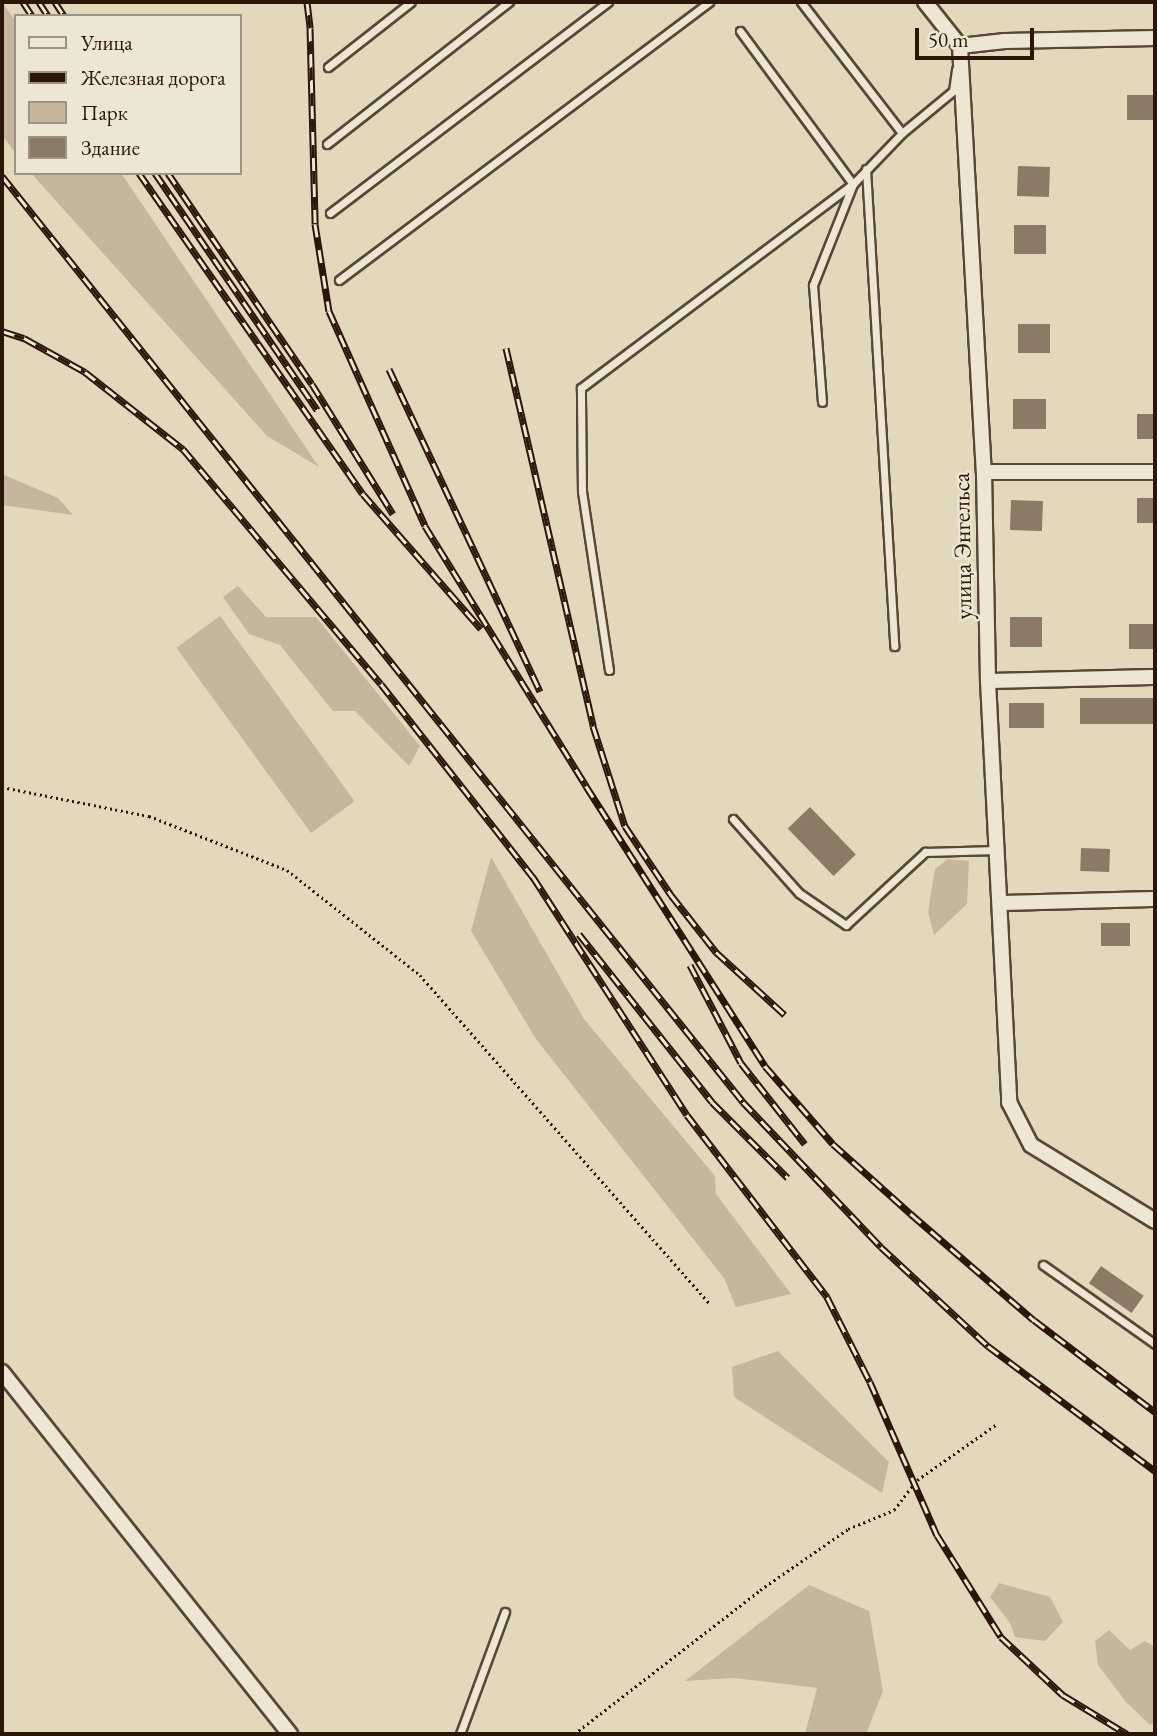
<!DOCTYPE html>
<html>
<head>
<meta charset="utf-8">
<style>
  body { margin:0 }
  #map { position:relative; width:1157px; height:1736px; overflow:hidden; background:#e3d8bc; font-family:"EB Garamond",serif }
  div>[style] { position:absolute }
  .green>* { inset:0; background:#c4b79e; transform-origin:0 0 }
  .building>* { inset:0; background:#8b7a66; transform-origin:0 0 }
  .path>* { height:2.5px; margin-top:-1.25px; transform-origin:0; background:repeating-linear-gradient(90deg,#2c1509 0 2px,transparent 0 5.5px) }
  .roads { filter:drop-shadow(2px 0 #5a4636) drop-shadow(-2px 0 #5a4636) drop-shadow(0 2px #5a4636) drop-shadow(0 -2px #5a4636) }
  .lane>* { height:7px; margin:-3.5px; padding:0 3.5px; transform-origin:3.5px; border-radius:3.5px; background:#ede6d3 }
  .street>* { height:14px; margin:-7px; padding:0 7px; transform-origin:7px; border-radius:7px; background:#ede6d3 }
  .rail>* { height:7px; margin-top:-3.5px; transform-origin:0; background:repeating-linear-gradient(90deg,#ede6d3 0 13px,#2c1509 0 26px); box-sizing:border-box; border-block:2px solid #2c1509 }
  span { translate:-50% -50%; white-space:nowrap; text-align:center; line-height:1.15; -webkit-text-stroke:5px #ede6d3; paint-order:stroke }
  .street-label { font-size:24px; color:#2c1509 }
  .frame { position:absolute; inset:0; border:4px solid #2c1509; pointer-events:none }
  .legend { position:absolute; left:14px; top:14px; width:228px; height:161px; box-sizing:border-box; background:#ede6d3; border:2px solid #a09282; margin:0; padding:9px 12px; list-style:none; font-size:21px; color:#2c1509 }
  .legend li { display:flex; align-items:center; gap:14px; height:35px }
  .legend b { width:35px; border:2px solid #a09282 }
  .scale { position:absolute; left:915px; top:28px; width:119px; height:32px; box-sizing:border-box; border:4px solid #2c1509; border-top:0; padding-left:9px; font-size:21px; line-height:24px; white-space:nowrap; color:#2c1509; -webkit-text-stroke:5px #ede6d3; paint-order:stroke }
</style>
</head>
<body>
<div id="map">
  <div class="green">
    <div style="clip-path:polygon(2px 2px,16px 22px,16px 154px,2px 135px)"></div>
    <div style="clip-path:polygon(31px 173px,121px 173px,319px 467px,267px 436px)"></div>
    <div style="clip-path:polygon(2px 474px,58px 498px,73px 515px,2px 505px)"></div>
    <div style="clip-path:polygon(238px 586px,266px 617px,316px 617px,420px 746px,409px 766px,355px 711px,333px 711px,280px 645px,249px 634px,223px 597px)"></div>
    <div style="left:220px;top:616px;width:229px;height:54px;rotate:54deg"></div>
    <div style="clip-path:polygon(491px 857px,584px 1019px,715px 1176px,716px 1194px,791px 1294px,736px 1307px,724px 1278px,536px 1039px,471px 931px)"></div>
    <div style="clip-path:polygon(948px 859px,969px 861px,967px 904px,934px 935px,928px 912px,935px 869px)"></div>
    <div style="clip-path:polygon(778px 1351px,889px 1462px,882px 1493px,734px 1397px,732px 1367px)"></div>
    <div style="clip-path:polygon(999px 1583px,1050px 1597px,1063px 1622px,1045px 1641px,1015px 1637px,1010px 1623px,990px 1597px)"></div>
    <div style="clip-path:polygon(809px 1585px,869px 1611px,883px 1691px,866px 1734px,805px 1734px,817px 1688px,734px 1678px,685px 1681px)"></div>
    <div style="clip-path:polygon(1109px 1630px,1130px 1650px,1145px 1641px,1155px 1647px,1155px 1722px,1150px 1725px,1126px 1702px,1098px 1665px,1095px 1641px)"></div>
  </div>
  <div class="building">
    <div style="left:1127px;top:95px;width:28px;height:25px"></div>
    <div style="left:1018px;top:166px;width:32px;height:30px;rotate:2deg"></div>
    <div style="left:1014px;top:225px;width:32px;height:29px"></div>
    <div style="left:1018px;top:324px;width:32px;height:29px"></div>
    <div style="left:1013px;top:399px;width:33px;height:30px"></div>
    <div style="left:1137px;top:414px;width:18px;height:25px"></div>
    <div style="left:1137px;top:498px;width:18px;height:25px"></div>
    <div style="left:1011px;top:500px;width:32px;height:30px;rotate:2deg"></div>
    <div style="left:1010px;top:617px;width:32px;height:30px"></div>
    <div style="left:1129px;top:624px;width:26px;height:25px"></div>
    <div style="left:1080px;top:698px;width:75px;height:26px"></div>
    <div style="left:1009px;top:703px;width:35px;height:25px"></div>
    <div style="left:810px;top:807px;width:66px;height:31px;rotate:46deg"></div>
    <div style="left:1081px;top:848px;width:29px;height:23px;rotate:2deg"></div>
    <div style="left:1101px;top:923px;width:29px;height:23px"></div>
    <div style="left:1101px;top:1266px;width:52px;height:21px;rotate:35deg"></div>
  </div>
  <div class="path">
    <div style="left:2px;top:787px;width:150px;rotate:11.2deg"></div>
    <div style="left:149px;top:816px;width:148px;rotate:21.4deg"></div>
    <div style="left:287px;top:870px;width:169px;rotate:38.3deg"></div>
    <div style="left:420px;top:975px;width:440px;rotate:48.6deg"></div>
    <div style="left:574px;top:1734px;width:235px;rotate:-37.7deg"></div>
    <div style="left:760px;top:1590px;width:107px;rotate:-34.7deg"></div>
    <div style="left:848px;top:1529px;width:50px;rotate:-22.4deg"></div>
    <div style="left:894px;top:1510px;width:38px;rotate:-53deg"></div>
    <div style="left:917px;top:1480px;width:98px;rotate:-35deg"></div>
  </div>
  <div class="roads">
    <div class="lane">
      <div style="left:801px;top:2px;width:165px;rotate:52.4deg"></div>
      <div style="left:740px;top:31px;width:190px;rotate:53.6deg"></div>
      <div style="left:853px;top:184px;width:109px;rotate:111.6deg"></div>
      <div style="left:813px;top:285px;width:117px;rotate:85.6deg"></div>
      <div style="left:328px;top:67px;width:105px;rotate:-38.1deg"></div>
      <div style="left:327px;top:144px;width:231px;rotate:-38deg"></div>
      <div style="left:866px;top:169px;width:478px;rotate:86.6deg"></div>
      <div style="left:330px;top:213px;width:349px;rotate:-37.2deg"></div>
      <div style="left:339px;top:280px;width:463px;rotate:-36.9deg"></div>
      <div style="left:609px;top:670px;width:180px;rotate:-98.6deg"></div>
      <div style="left:582px;top:492px;width:104px;rotate:-90.6deg"></div>
      <div style="left:581px;top:388px;width:340px;rotate:-36.9deg"></div>
      <div style="left:853px;top:184px;width:71px;rotate:-46.1deg"></div>
      <div style="left:902px;top:133px;width:66px;rotate:-39.5deg"></div>
      <div style="left:953px;top:91px;width:22px;rotate:-82deg"></div>
      <div style="left:733px;top:819px;width:99px;rotate:48.3deg"></div>
      <div style="left:799px;top:893px;width:57px;rotate:34.2deg"></div>
      <div style="left:846px;top:925px;width:108px;rotate:-42.7deg"></div>
      <div style="left:925px;top:852px;width:72px;rotate:-1.6deg"></div>
      <div style="left:1043px;top:1265px;width:137px;rotate:35.2deg"></div>
      <div style="left:460px;top:1734px;width:130px;rotate:-69.8deg"></div>
    </div>
    <div class="street">
      <div style="left:925px;top:2px;width:56px;rotate:51.5deg"></div>
      <div style="left:960px;top:46px;width:427px;rotate:86.8deg"></div>
      <div style="left:984px;top:472px;width:209px;rotate:88.9deg"></div>
      <div style="left:988px;top:681px;width:422px;rotate:87.1deg"></div>
      <div style="left:1009px;top:1102px;width:48px;rotate:62.9deg"></div>
      <div style="left:1031px;top:1145px;width:145px;rotate:31.5deg"></div>
      <div style="left:960px;top:46px;width:45px;rotate:-6.3deg"></div>
      <div style="left:1005px;top:41px;width:150px;rotate:-1.1deg"></div>
      <div style="left:984px;top:472px;width:171px"></div>
      <div style="left:988px;top:681px;width:167px;rotate:-1.4deg"></div>
      <div style="left:1001px;top:903px;width:154px;rotate:-1.5deg"></div>
      <div style="left:2px;top:1372px;width:463px;rotate:51.5deg"></div>
    </div>
  </div>
  <div class="rail">
    <div style="left:23px;top:2px;width:17px;rotate:57deg"></div>
    <div style="left:39px;top:2px;width:17px;rotate:57deg"></div>
    <div style="left:55px;top:2px;width:17px;rotate:57deg"></div>
    <div style="left:307px;top:2px;width:26px;rotate:83deg"></div>
    <div style="left:310px;top:28px;width:196px;rotate:88.5deg"></div>
    <div style="left:315px;top:224px;width:88px;rotate:80.9deg"></div>
    <div style="left:329px;top:311px;width:235px;rotate:65.9deg"></div>
    <div style="left:425px;top:526px;width:306px;rotate:58.2deg"></div>
    <div style="left:586px;top:786px;width:332px;rotate:57.4deg"></div>
    <div style="left:765px;top:1066px;width:103px;rotate:48.9deg"></div>
    <div style="left:833px;top:1144px;width:105px;rotate:41.9deg"></div>
    <div style="left:911px;top:1214px;width:162px;rotate:40.8deg"></div>
    <div style="left:1034px;top:1320px;width:152px;rotate:37.2deg"></div>
    <div style="left:139px;top:173px;width:391px;rotate:55.1deg"></div>
    <div style="left:363px;top:494px;width:179px;rotate:48.8deg"></div>
    <div style="left:155px;top:173px;width:287px;rotate:55.6deg"></div>
    <div style="left:168px;top:173px;width:255px;rotate:55.7deg"></div>
    <div style="left:312px;top:384px;width:153px;rotate:58.1deg"></div>
    <div style="left:2px;top:176px;width:1186px;rotate:51.33deg"></div>
    <div style="left:743px;top:1102px;width:200px;rotate:46.4deg"></div>
    <div style="left:881px;top:1247px;width:146px;rotate:42.8deg"></div>
    <div style="left:988px;top:1346px;width:209px;rotate:36.8deg"></div>
    <div style="left:2px;top:331px;width:23px;rotate:18deg"></div>
    <div style="left:24px;top:338px;width:70px;rotate:29.1deg"></div>
    <div style="left:85px;top:372px;width:125px;rotate:38.2deg"></div>
    <div style="left:183px;top:449px;width:307px;rotate:49.9deg"></div>
    <div style="left:381px;top:684px;width:246px;rotate:51.8deg"></div>
    <div style="left:533px;top:877px;width:283px;rotate:57.1deg"></div>
    <div style="left:687px;top:1115px;width:230px;rotate:52.4deg"></div>
    <div style="left:827px;top:1297px;width:95px;rotate:63.2deg"></div>
    <div style="left:870px;top:1382px;width:167px;rotate:66.4deg"></div>
    <div style="left:937px;top:1535px;width:120px;rotate:57.9deg"></div>
    <div style="left:1001px;top:1637px;width:85px;rotate:43.1deg"></div>
    <div style="left:1063px;top:1695px;width:75px;rotate:31.4deg"></div>
    <div style="left:506px;top:348px;width:388px;rotate:77deg"></div>
    <div style="left:593px;top:726px;width:105px;rotate:72.3deg"></div>
    <div style="left:625px;top:826px;width:83px;rotate:56.3deg"></div>
    <div style="left:671px;top:895px;width:73px;rotate:51.7deg"></div>
    <div style="left:716px;top:952px;width:93px;rotate:42.4deg"></div>
    <div style="left:389px;top:369px;width:356px;rotate:64.9deg"></div>
    <div style="left:579px;top:934px;width:214px;rotate:51.6deg"></div>
    <div style="left:712px;top:1102px;width:107px;rotate:45deg"></div>
    <div style="left:690px;top:965px;width:110px;rotate:62.5deg"></div>
    <div style="left:741px;top:1063px;width:103px;rotate:51.7deg"></div>
  </div>
  <div class="street-label">
    <span style="left:962px;top:546px;rotate:-91deg">улица Энгельса</span>
  </div>
  <div class="frame"></div>
  <ul class="legend">
  <li><b style="height:9px;background:#ede6d3"></b>Улица</li>
  <li><b style="height:9px;background:#2c1509"></b>Железная дорога</li>
  <li><b style="height:19px;background:#c4b79e"></b>Парк</li>
  <li><b style="height:19px;background:#8b7a66"></b>Здание</li>
  </ul>
  <div class="scale">50 m</div>
</div>
</body>
</html>
